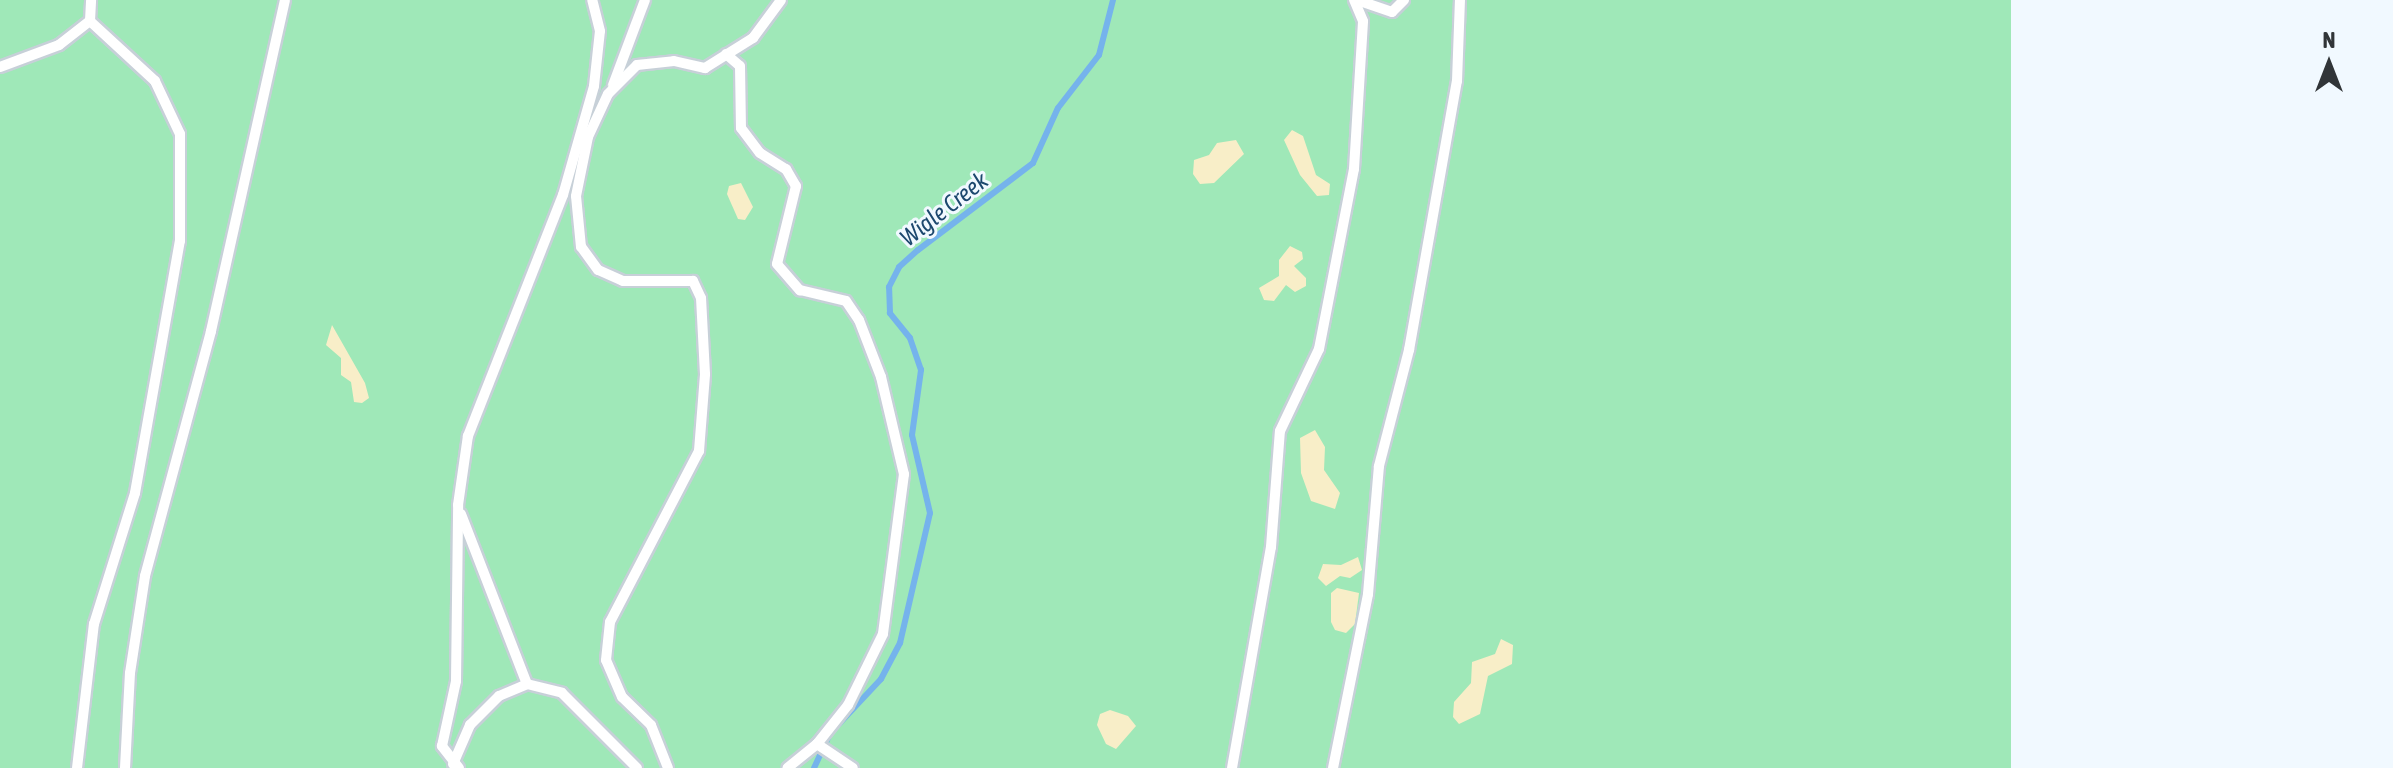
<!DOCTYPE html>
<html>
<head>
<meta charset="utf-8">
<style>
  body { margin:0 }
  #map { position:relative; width:2393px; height:768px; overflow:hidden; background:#f1f9ff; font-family:"Asap Condensed",sans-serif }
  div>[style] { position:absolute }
  .green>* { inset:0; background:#9fe8b8; transform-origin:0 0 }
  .sand>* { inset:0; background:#f8eec8 }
  .stream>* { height:6px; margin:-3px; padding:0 3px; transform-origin:3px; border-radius:3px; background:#75b3ec }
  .roads { filter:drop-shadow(2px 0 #c7d0d8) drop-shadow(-2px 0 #c7d0d8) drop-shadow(0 2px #c7d0d8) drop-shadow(0 -2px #c7d0d8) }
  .service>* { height:10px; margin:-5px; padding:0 5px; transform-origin:5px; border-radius:5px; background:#fff }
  span { translate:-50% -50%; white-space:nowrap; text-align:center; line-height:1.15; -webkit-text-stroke:6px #f1f9ff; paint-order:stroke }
  .water-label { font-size:24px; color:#1c486e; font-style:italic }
  .north { position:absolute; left:2289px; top:24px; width:80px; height:80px; -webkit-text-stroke:6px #f1f9ff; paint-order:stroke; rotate:0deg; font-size:22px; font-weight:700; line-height:32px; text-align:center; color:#313538 }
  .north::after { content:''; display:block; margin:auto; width:28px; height:36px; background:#313538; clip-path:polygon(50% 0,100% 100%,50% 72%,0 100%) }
</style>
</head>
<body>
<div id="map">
  <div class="green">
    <div style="left:0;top:0;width:2011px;height:768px"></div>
  </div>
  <div class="sand">
    <div style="clip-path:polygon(1292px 130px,1303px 136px,1316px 175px,1330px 184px,1329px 195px,1317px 196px,1300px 175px,1284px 140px)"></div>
    <div style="clip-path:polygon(1236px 140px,1244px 154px,1214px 183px,1200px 184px,1193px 174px,1194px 160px,1209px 155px,1217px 143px)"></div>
    <div style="clip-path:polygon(741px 183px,753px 207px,745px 220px,738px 219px,727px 194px,729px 186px)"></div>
    <div style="clip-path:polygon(1290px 246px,1302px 252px,1303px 259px,1294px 266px,1306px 278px,1306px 286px,1295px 292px,1286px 285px,1274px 301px,1264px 300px,1259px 288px,1279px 276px,1279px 260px)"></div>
    <div style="clip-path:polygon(332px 325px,365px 383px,369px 398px,362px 403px,354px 402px,351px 382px,341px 375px,341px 358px,326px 345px)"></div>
    <div style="clip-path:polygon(1315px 430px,1325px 447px,1324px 470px,1340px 493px,1335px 509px,1311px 501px,1301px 473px,1300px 438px)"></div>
    <div style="clip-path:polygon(1358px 557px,1362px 570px,1350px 578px,1340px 576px,1326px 586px,1318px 578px,1323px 564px,1341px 565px)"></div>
    <div style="clip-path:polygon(1337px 588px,1359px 593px,1355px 624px,1346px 633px,1335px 630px,1331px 622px,1331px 593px)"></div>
    <div style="clip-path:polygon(1501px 639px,1513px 645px,1512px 664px,1488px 676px,1480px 714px,1459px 724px,1453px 717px,1454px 702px,1471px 683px,1472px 662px,1495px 654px)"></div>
    <div style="clip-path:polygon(1110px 710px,1128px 716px,1136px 726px,1116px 749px,1106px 744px,1097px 725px,1100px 714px)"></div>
  </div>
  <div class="stream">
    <div style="left:838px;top:725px;width:63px;rotate:-46.9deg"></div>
    <div style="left:881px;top:679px;width:41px;rotate:-62.2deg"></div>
    <div style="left:900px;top:643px;width:133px;rotate:-77deg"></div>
    <div style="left:930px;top:513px;width:80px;rotate:-103deg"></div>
    <div style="left:912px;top:435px;width:66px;rotate:-82.1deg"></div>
    <div style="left:921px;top:370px;width:34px;rotate:-109deg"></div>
    <div style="left:910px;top:338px;width:32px;rotate:-129deg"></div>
    <div style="left:890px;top:313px;width:26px;rotate:-92deg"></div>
    <div style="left:889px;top:287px;width:22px;rotate:-63deg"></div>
    <div style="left:899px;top:267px;width:25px;rotate:-42deg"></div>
    <div style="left:918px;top:250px;width:144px;rotate:-37.1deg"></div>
    <div style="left:1033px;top:163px;width:60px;rotate:-65.6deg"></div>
    <div style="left:1058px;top:108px;width:67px;rotate:-52.3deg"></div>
    <div style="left:1099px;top:55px;width:57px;rotate:-75.7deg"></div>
    <div style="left:814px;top:768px;width:38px;rotate:-65deg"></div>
  </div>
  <div class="roads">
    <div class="service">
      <div style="left:1357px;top:0;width:37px;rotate:19deg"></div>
      <div style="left:1392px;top:12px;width:17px;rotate:-45deg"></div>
      <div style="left:726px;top:54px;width:18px;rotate:41deg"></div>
      <div style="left:740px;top:66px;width:62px;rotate:89.1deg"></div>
      <div style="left:741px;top:128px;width:31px;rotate:53deg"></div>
      <div style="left:760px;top:153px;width:31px;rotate:32deg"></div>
      <div style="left:786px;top:169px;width:20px;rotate:60deg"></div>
      <div style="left:796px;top:186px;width:80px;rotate:103.7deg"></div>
      <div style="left:777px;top:264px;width:35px;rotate:49deg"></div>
      <div style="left:800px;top:290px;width:47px;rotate:13.4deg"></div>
      <div style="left:846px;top:301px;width:23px;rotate:56deg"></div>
      <div style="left:859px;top:320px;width:61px;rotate:68.9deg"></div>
      <div style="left:881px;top:377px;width:100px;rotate:76.7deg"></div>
      <div style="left:904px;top:474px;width:161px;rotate:97.5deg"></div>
      <div style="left:883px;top:634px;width:79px;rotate:116.2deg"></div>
      <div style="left:848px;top:705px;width:50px;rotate:128.5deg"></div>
      <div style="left:817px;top:744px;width:38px;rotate:141deg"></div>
      <div style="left:0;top:67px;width:63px;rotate:-20.4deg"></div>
      <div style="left:59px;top:45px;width:39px;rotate:-38deg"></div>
      <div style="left:613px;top:85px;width:91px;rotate:-69.4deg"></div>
      <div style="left:461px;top:514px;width:182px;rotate:68.8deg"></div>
      <div style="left:817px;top:744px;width:43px;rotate:33.7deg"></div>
      <div style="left:453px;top:764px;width:43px;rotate:-66.4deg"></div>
      <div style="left:470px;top:725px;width:41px;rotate:-45deg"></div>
      <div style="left:499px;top:696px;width:30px;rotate:-23deg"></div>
      <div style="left:527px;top:684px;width:36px;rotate:14deg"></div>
      <div style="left:562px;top:693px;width:106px;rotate:45deg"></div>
      <div style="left:77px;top:768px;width:145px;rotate:-83.3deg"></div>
      <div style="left:94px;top:624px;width:137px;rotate:-72.6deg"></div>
      <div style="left:135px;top:493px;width:256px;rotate:-79.9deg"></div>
      <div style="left:180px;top:241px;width:107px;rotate:-90deg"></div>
      <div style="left:180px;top:134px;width:59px;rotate:-115.3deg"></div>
      <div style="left:155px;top:81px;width:88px;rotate:-137.3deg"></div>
      <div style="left:90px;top:21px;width:21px;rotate:-87deg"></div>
      <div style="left:125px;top:768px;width:95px;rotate:-87deg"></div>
      <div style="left:130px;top:673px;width:98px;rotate:-81.2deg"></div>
      <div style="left:145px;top:576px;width:254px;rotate:-74.9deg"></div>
      <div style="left:211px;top:331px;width:339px;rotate:-77.4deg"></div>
      <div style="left:459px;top:768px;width:28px;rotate:-128deg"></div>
      <div style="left:442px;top:746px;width:66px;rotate:-77.8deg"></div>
      <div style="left:456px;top:681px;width:176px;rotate:-89.3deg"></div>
      <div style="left:458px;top:505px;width:70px;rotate:-81.8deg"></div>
      <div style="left:468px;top:436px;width:259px;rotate:-68.5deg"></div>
      <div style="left:563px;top:195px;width:113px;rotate:-74.1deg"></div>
      <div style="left:594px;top:86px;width:55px;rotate:-83.8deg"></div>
      <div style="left:600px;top:31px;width:32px;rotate:-104deg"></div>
      <div style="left:668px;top:768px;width:46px;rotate:-111.6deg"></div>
      <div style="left:651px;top:725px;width:40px;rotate:-136deg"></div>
      <div style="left:622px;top:697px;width:40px;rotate:-113.4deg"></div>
      <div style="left:606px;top:660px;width:38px;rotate:-84deg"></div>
      <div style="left:610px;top:622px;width:193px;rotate:-62.5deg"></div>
      <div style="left:699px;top:451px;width:77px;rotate:-85.5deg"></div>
      <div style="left:705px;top:374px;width:76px;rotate:-93deg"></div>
      <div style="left:701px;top:298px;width:19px;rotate:-115deg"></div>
      <div style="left:693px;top:281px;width:70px;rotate:180deg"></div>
      <div style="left:623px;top:281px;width:27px;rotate:-156deg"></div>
      <div style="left:598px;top:270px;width:29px;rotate:-126deg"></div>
      <div style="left:581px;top:247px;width:51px;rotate:-95.6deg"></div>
      <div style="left:576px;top:196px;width:60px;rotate:-78.5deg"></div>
      <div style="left:588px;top:137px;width:47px;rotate:-65.1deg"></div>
      <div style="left:608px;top:94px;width:41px;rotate:-45deg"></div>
      <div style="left:637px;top:65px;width:37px;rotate:-6deg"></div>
      <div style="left:674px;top:61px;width:32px;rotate:13deg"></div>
      <div style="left:705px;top:68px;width:57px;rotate:-32deg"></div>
      <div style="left:753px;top:38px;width:47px;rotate:-53.6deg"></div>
      <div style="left:1232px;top:768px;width:224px;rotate:-80deg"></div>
      <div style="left:1271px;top:547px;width:116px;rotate:-85.6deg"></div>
      <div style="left:1280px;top:431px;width:91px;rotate:-64.6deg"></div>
      <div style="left:1319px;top:349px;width:183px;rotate:-79deg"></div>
      <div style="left:1354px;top:169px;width:148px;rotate:-86.5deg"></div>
      <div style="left:1363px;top:21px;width:23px;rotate:-113deg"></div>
      <div style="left:1333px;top:768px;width:177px;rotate:-78.6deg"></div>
      <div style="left:1368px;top:594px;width:128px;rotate:-85.1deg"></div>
      <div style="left:1379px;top:466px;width:120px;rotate:-75.5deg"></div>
      <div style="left:1409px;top:350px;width:273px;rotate:-79.9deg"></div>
      <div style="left:1457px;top:81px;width:81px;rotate:-87.9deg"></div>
    </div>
  </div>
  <div class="water-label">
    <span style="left:944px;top:209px;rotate:-38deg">Wigle Creek</span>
  </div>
  <div class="north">N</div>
</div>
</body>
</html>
